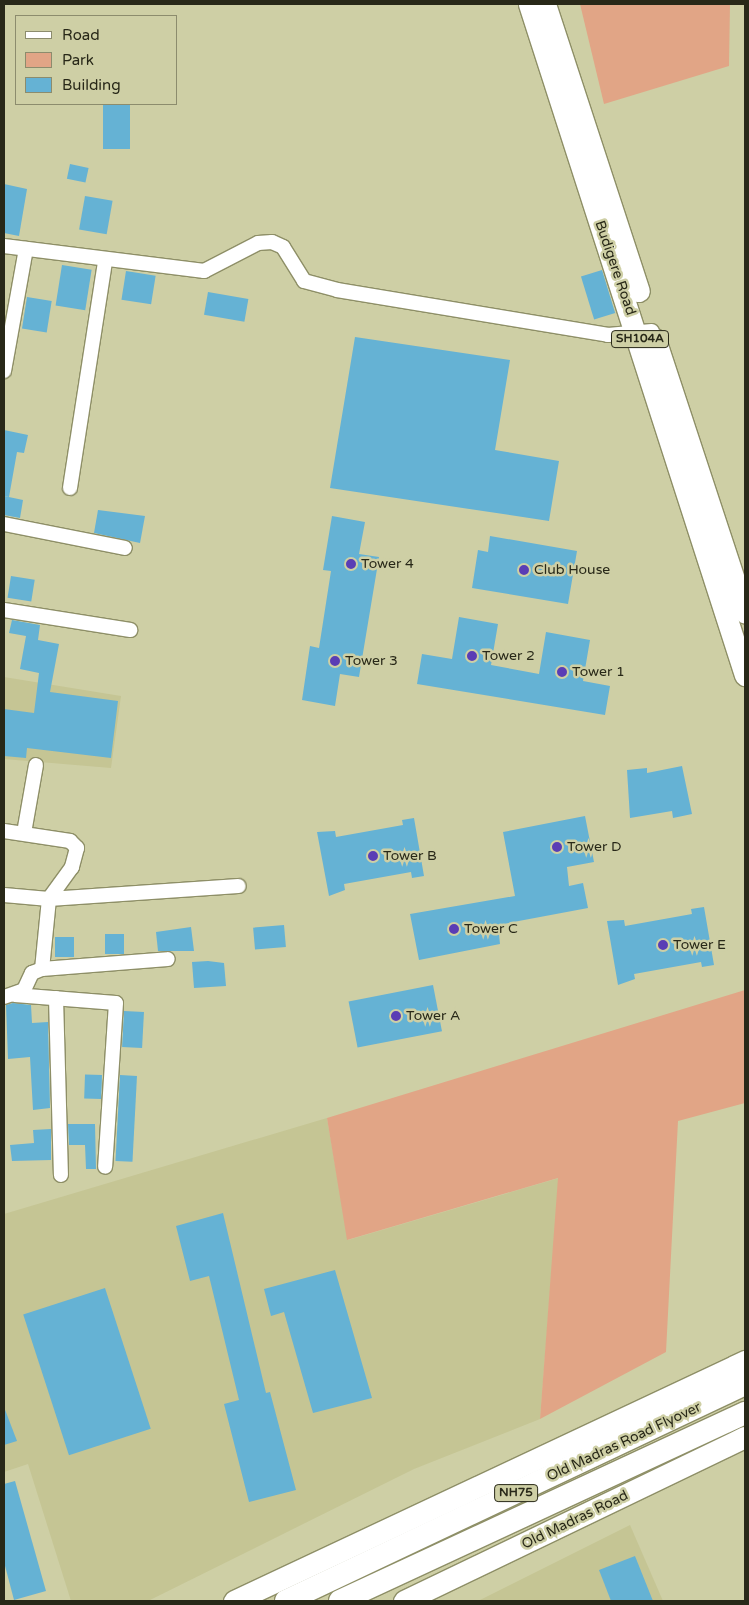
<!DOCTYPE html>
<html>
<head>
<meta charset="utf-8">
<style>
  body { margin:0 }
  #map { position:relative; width:749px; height:1605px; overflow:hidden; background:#cecfa5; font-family:"Varela Round",sans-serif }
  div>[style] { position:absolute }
  .built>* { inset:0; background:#c5c594 }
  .green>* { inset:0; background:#e1a586 }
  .building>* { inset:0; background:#65b2d4; transform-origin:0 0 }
  .roads { filter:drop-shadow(1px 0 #8e8f67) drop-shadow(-1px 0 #8e8f67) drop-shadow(0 1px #8e8f67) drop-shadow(0 -1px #8e8f67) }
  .minor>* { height:14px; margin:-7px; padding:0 7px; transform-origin:7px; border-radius:7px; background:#fff }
  .primary>* { height:21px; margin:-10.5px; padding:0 10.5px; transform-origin:10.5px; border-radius:10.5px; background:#fff }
  .trunk>* { height:22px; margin:-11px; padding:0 11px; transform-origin:11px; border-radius:11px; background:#fff }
  .dots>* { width:14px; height:14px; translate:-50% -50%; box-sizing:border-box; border:2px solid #cecfa5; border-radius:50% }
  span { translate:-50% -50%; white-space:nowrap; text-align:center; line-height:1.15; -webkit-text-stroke:5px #cecfa5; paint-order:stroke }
  .shield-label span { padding:1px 4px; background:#cecfa5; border:1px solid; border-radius:4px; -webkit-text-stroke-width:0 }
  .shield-label { font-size:12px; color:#282818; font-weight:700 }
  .street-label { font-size:14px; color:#282818 }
  .poi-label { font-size:14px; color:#282818 }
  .left { translate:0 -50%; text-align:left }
  .frame { position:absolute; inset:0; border:5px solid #282818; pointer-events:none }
  .legend { position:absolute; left:15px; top:15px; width:162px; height:90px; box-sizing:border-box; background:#cecfa5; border:1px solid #8c8c6d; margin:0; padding:6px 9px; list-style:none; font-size:15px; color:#282818 }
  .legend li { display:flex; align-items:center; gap:10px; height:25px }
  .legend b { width:25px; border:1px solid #8c8c6d }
</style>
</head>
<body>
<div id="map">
  <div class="built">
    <div style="clip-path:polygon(4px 677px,121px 696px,111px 768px,4px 759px)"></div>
    <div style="clip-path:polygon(327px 1118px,348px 1240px,559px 1178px,540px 1419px,414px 1469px,148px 1601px,71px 1601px,28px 1464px,4px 1472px,4px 1214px)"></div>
    <div style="clip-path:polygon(630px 1525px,663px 1601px,478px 1601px)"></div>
  </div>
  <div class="green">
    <div style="clip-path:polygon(580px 4px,730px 4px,729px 66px,604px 104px)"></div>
    <div style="clip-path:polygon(745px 990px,745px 1103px,678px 1121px,666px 1352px,540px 1419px,558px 1178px,347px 1240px,327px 1118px)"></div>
  </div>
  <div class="building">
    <div style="left:103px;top:104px;width:27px;height:45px"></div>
    <div style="left:70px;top:164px;width:19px;height:15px;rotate:12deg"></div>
    <div style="clip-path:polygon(4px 184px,27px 189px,19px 236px,4px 233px)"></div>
    <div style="left:85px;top:196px;width:28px;height:34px;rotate:10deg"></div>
    <div style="left:62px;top:265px;width:30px;height:41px;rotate:9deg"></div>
    <div style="left:602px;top:270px;width:45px;height:22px;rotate:73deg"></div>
    <div style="left:126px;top:271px;width:30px;height:29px;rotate:9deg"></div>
    <div style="left:208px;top:292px;width:41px;height:23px;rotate:10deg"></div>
    <div style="left:27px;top:297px;width:25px;height:32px;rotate:9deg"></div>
    <div style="clip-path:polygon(355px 337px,510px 360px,495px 450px,559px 461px,549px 521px,330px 488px)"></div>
    <div style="clip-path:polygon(4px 430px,28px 435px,24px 453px,17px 452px,9px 497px,4px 496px)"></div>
    <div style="clip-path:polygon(4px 496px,23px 500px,20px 518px,4px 515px)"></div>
    <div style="clip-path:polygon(98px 510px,145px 516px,140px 543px,94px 533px)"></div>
    <div style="clip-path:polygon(332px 516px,365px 522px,359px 554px,379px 557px,359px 677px,340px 674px,335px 706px,302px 700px,310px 646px,319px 648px,331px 571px,323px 570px)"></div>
    <div style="clip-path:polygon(490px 536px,577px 551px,568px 604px,472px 588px,478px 550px,488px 552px)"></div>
    <div style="left:11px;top:576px;width:24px;height:22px;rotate:9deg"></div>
    <div style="clip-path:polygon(459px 617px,498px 624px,491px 665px,539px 674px,546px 632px,590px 640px,583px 681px,610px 686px,605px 715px,417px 684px,422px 654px,452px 659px)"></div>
    <div style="clip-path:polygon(12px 620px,40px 625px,38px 640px,59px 644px,50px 692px,118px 701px,111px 758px,27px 748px,26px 758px,4px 756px,4px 709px,34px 713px,39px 673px,20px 669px,26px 636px,9px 633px)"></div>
    <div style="clip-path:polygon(682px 766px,692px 814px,673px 818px,672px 811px,630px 818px,627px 770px,647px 768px,647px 773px)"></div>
    <div style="clip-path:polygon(585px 816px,594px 862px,567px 867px,569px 886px,583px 883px,588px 908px,498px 925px,500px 944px,419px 960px,410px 914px,515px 896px,503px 832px)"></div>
    <div style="clip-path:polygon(414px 818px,424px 876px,412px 878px,411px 872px,344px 884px,345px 890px,329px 896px,317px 832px,335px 831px,336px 837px,403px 825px,402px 820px)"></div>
    <div style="clip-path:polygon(704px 907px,714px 965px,702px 967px,701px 962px,634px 974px,635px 979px,618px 985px,607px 921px,624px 920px,625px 926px,692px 914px,691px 909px)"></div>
    <div style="left:284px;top:925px;width:22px;height:31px;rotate:85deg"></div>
    <div style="clip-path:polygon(191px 927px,194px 951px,158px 951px,156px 932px)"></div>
    <div style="left:124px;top:934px;width:20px;height:19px;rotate:90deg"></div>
    <div style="left:74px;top:937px;width:20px;height:19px;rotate:90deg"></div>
    <div style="clip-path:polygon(208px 961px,224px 963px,226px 986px,194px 988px,192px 962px)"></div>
    <div style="left:433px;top:985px;width:47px;height:86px;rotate:79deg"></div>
    <div style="clip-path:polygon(13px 1003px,31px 1005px,32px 1023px,48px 1022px,50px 1108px,33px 1110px,30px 1057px,8px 1059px,6px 1005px)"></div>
    <div style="left:124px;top:1011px;width:20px;height:36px;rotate:3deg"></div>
    <div style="left:102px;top:1075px;width:24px;height:17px;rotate:92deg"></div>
    <div style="left:120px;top:1075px;width:17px;height:86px;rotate:3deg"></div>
    <div style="clip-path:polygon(68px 1124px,95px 1124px,96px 1169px,86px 1169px,85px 1145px,69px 1145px)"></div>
    <div style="clip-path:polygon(51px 1129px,51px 1160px,12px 1161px,10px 1145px,34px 1143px,33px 1130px)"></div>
    <div style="clip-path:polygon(223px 1213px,266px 1393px,270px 1392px,296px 1490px,249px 1502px,224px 1404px,239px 1400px,209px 1276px,190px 1281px,176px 1226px)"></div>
    <div style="clip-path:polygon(335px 1270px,372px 1398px,313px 1413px,284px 1312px,271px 1316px,264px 1289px)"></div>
    <div style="left:105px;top:1288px;width:148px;height:86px;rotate:72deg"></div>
    <div style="clip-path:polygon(4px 1407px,17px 1441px,4px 1445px)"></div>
    <div style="clip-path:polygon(15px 1481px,46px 1591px,14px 1600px,4px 1562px,4px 1484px)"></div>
    <div style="clip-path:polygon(635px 1556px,653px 1601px,611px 1601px,599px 1570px)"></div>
  </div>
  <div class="roads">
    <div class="minor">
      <div style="left:4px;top:246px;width:202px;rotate:7.1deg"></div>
      <div style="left:204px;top:271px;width:61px;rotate:-27.4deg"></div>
      <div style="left:258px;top:243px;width:14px;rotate:-4deg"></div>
      <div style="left:272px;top:242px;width:12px;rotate:24deg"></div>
      <div style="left:283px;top:247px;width:40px;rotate:58deg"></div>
      <div style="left:304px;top:281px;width:34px;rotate:15deg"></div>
      <div style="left:337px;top:290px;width:275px;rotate:9.4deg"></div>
      <div style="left:608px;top:335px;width:44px;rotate:-5.2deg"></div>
      <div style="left:4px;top:371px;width:124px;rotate:-79.8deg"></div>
      <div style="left:70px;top:488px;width:230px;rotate:-81.2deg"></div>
      <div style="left:4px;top:524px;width:123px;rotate:11.2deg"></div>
      <div style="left:4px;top:610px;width:128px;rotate:9deg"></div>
      <div style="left:4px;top:831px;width:67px;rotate:8.6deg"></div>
      <div style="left:70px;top:841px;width:10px;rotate:45deg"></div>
      <div style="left:77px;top:848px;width:20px;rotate:105deg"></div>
      <div style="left:72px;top:867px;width:39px;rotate:126deg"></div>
      <div style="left:49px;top:899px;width:70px;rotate:95.7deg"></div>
      <div style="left:24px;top:833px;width:69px;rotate:-80deg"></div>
      <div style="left:4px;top:895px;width:45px;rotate:5.1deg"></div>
      <div style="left:49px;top:899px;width:190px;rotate:-3.9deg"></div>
      <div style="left:15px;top:995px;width:101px;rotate:4.5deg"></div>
      <div style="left:116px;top:1003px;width:164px;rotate:93.8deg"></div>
      <div style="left:4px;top:997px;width:21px;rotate:-19deg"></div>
      <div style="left:24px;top:990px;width:19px;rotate:-65deg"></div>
      <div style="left:32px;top:973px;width:11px;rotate:-22deg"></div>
      <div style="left:42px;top:969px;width:126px;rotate:-4.5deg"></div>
      <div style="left:56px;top:998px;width:177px;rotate:88.4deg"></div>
    </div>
    <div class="primary">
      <div style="left:529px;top:4px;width:705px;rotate:72.16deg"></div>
      <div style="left:545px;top:4px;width:302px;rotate:71.9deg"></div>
      <div style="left:655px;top:339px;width:288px;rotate:71.8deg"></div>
      <div style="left:234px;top:1601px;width:565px;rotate:-25.16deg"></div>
      <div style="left:404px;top:1601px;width:378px;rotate:-25.7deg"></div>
    </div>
    <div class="trunk">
      <div style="left:286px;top:1601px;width:508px;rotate:-25.3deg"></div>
      <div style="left:340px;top:1601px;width:447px;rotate:-24.9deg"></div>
    </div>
  </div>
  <div class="dots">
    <div style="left:351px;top:564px;background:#5a3db5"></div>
    <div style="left:524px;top:570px;background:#5a3db5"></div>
    <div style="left:472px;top:656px;background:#5a3db5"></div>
    <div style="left:335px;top:661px;background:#5a3db5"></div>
    <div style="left:562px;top:672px;background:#5a3db5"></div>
    <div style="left:557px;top:847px;background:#5a3db5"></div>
    <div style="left:373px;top:856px;background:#5a3db5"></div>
    <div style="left:454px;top:929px;background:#5a3db5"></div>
    <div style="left:663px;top:945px;background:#5a3db5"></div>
    <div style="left:396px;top:1016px;background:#5a3db5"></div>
  </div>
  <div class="shield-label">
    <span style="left:640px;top:339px">SH104A</span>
    <span style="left:516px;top:1493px">NH75</span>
  </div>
  <div class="street-label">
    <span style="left:615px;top:268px;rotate:71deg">Budigere Road</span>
    <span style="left:624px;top:1442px;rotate:-25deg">Old Madras Road Flyover</span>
    <span style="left:575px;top:1520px;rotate:-26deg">Old Madras Road</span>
  </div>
  <div class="poi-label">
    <span class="left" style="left:361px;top:564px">Tower 4</span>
    <span class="left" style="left:534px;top:570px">Club House</span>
    <span class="left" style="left:482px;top:656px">Tower 2</span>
    <span class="left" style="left:345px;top:661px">Tower 3</span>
    <span class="left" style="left:572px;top:672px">Tower 1</span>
    <span class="left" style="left:567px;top:847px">Tower D</span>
    <span class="left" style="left:383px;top:856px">Tower B</span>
    <span class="left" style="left:464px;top:929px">Tower C</span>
    <span class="left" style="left:673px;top:945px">Tower E</span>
    <span class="left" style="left:406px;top:1016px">Tower A</span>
  </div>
  <div class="frame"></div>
  <ul class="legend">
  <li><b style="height:6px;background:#fff"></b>Road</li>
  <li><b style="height:14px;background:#e1a586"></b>Park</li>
  <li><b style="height:14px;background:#65b2d4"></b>Building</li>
  </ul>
</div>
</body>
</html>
